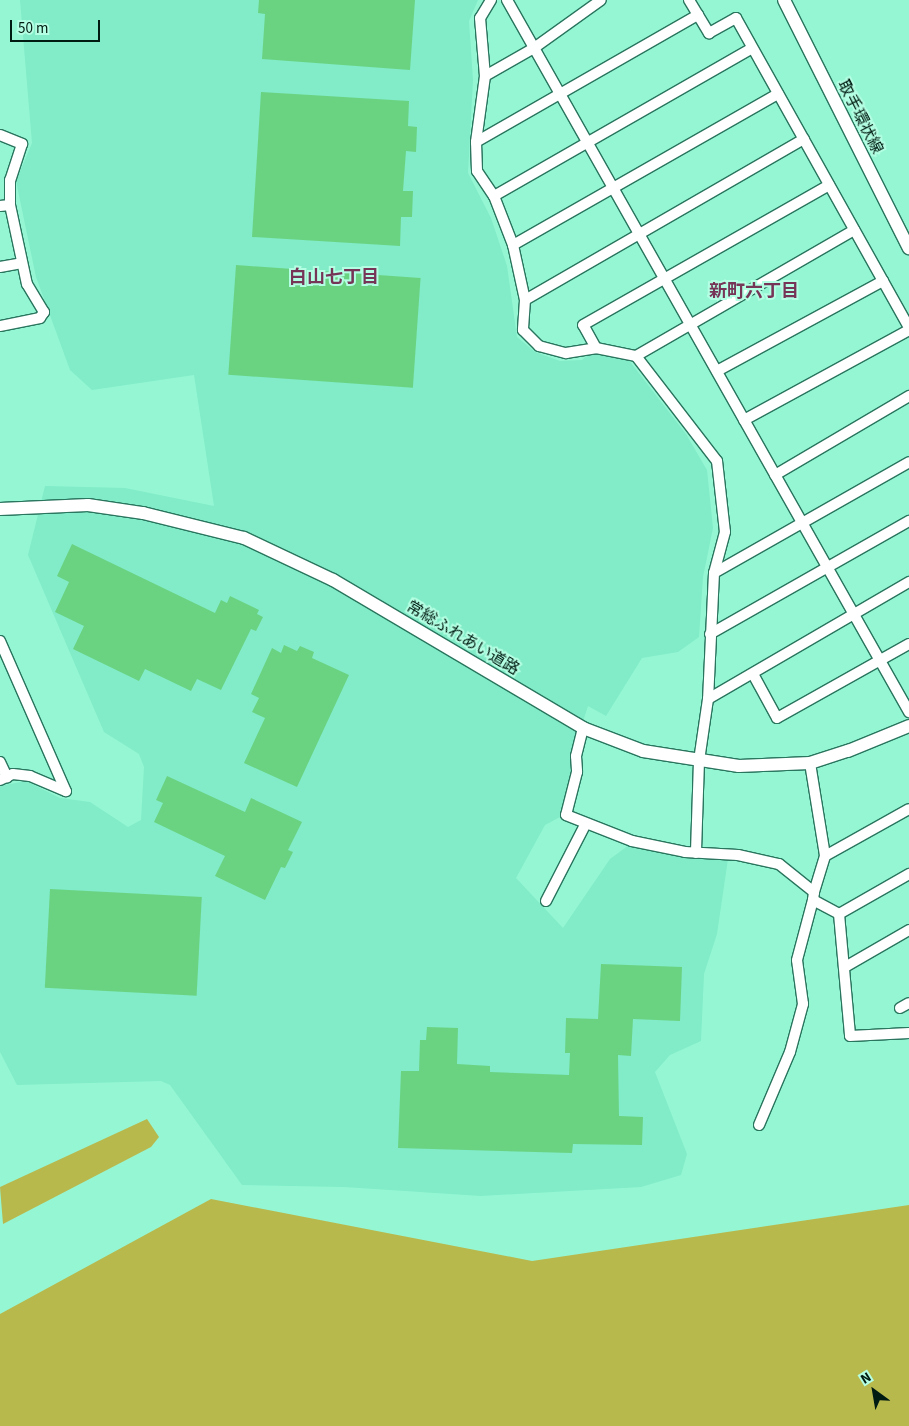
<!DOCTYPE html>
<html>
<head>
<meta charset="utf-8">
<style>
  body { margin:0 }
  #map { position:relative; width:909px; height:1426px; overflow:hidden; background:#95f6d4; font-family:"Source Sans 3","Noto Sans JP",sans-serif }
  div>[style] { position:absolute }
  .built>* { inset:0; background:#81ecc7 }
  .green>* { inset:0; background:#b8b94d }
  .building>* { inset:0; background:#6ad382; transform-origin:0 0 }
  .roads { filter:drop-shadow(1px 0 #29755e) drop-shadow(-1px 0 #29755e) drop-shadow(0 1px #29755e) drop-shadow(0 -1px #29755e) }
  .minor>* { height:10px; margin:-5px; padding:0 5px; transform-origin:5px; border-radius:5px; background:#fff }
  .tertiary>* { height:12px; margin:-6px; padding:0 6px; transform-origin:6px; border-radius:6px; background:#fff }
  span { translate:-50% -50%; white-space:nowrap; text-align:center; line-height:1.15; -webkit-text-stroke:4px #b4ffe3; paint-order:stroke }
  .street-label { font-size:16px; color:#001b12 }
  .neighbourhood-label { font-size:18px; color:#763557; font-weight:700 }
  .north { position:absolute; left:849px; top:1366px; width:50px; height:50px; -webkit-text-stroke:4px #b4ffe3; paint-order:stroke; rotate:328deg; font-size:14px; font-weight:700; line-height:20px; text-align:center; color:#001b12 }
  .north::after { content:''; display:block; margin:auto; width:18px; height:22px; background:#001b12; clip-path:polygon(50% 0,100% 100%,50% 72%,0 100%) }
  .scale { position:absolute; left:10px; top:20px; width:90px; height:22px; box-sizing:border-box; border:2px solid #001b12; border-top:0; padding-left:6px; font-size:15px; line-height:18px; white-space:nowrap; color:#001b12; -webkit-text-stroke:4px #b4ffe3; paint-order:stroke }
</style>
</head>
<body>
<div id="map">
  <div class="built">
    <div style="clip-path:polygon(20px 0,478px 0,469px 21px,473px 80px,468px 173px,491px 218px,507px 266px,517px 337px,535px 352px,560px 361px,582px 360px,596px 348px,628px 359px,686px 434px,707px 470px,713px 528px,703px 577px,699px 637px,678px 652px,642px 658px,606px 716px,588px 706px,575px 746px,573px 773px,560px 817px,545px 825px,516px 878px,563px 928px,610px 859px,629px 845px,728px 859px,717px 934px,704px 974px,701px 1041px,670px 1055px,655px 1072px,687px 1154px,681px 1175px,641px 1187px,481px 1196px,344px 1187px,242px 1185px,170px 1085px,161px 1081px,17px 1085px,0 1052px,0 786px,26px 781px,60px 798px,90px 802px,128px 827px,141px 820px,144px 767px,139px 754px,104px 732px,28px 555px,45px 486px,125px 488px,214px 506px,194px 375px,92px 390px,70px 370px,36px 277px,16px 181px,32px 143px)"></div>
  </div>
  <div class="green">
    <div style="clip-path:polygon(147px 1119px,159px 1137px,151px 1147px,3px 1224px,0 1187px)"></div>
    <div style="clip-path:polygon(211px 1199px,532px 1261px,909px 1205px,909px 1426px,0 1426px,0 1314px)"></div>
  </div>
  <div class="building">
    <div style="clip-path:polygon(259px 0,415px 0,410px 70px,262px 59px,265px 14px,258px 13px)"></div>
    <div style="clip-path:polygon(261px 92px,409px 101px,408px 126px,417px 127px,416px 152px,406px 151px,403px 191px,413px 191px,412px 217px,401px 217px,400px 246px,252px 237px)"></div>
    <div style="left:236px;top:265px;width:185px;height:110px;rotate:4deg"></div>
    <div style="clip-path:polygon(72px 544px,215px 613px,221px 600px,227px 603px,230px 596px,259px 610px,257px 614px,263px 617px,256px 631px,251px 629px,221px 690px,197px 679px,191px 691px,145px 669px,139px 681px,73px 649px,84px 626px,55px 612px,69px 582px,57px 576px)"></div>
    <div style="clip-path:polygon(284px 645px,297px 651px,300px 646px,314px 652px,312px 658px,349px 675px,297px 787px,244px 763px,265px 718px,252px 712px,259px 698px,251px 694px,272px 648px,281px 653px)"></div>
    <div style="clip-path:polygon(167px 776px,245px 812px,251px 798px,302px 822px,288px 850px,293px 852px,285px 868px,281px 867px,265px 900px,215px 876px,225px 856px,154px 822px,163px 803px,156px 800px)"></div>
    <div style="left:50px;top:889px;width:152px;height:99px;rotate:3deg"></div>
    <div style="clip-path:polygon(601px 964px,682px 967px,680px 1021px,633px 1019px,631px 1056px,618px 1055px,619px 1116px,643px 1117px,642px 1145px,573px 1144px,572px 1153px,398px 1148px,401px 1071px,419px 1071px,420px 1040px,426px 1040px,427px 1027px,458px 1028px,457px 1064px,490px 1066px,490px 1072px,569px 1075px,570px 1053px,565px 1053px,566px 1018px,598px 1019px)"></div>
  </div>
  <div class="roads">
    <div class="minor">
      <div style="left:491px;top:0;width:21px;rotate:121deg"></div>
      <div style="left:480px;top:18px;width:58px;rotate:85.1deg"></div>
      <div style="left:485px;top:76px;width:67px;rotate:97.8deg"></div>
      <div style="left:476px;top:142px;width:29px;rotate:88deg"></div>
      <div style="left:477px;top:171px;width:30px;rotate:56deg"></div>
      <div style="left:494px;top:196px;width:53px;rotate:68.8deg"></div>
      <div style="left:513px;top:245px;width:56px;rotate:77.7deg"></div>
      <div style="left:525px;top:300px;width:30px;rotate:94deg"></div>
      <div style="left:523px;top:330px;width:23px;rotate:45deg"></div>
      <div style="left:539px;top:346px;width:28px;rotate:15deg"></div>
      <div style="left:566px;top:353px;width:30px;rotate:-9deg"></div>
      <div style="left:596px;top:348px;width:41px;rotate:11.3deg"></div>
      <div style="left:636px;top:356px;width:133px;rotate:52.4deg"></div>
      <div style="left:717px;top:461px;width:71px;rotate:83.6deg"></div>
      <div style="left:725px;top:532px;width:42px;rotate:105deg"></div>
      <div style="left:714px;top:573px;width:126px;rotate:92.7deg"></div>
      <div style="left:708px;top:699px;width:63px;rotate:98.3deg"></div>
      <div style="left:699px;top:761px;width:92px;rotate:91.9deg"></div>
      <div style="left:507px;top:0;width:818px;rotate:60.55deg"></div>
      <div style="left:689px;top:0;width:39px;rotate:59deg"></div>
      <div style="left:709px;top:33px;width:31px;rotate:-29deg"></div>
      <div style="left:736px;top:18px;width:355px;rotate:60.8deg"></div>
      <div style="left:485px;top:76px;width:56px;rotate:-29.7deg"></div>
      <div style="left:534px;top:48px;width:82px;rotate:-35.6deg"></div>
      <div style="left:0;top:135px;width:24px;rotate:22deg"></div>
      <div style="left:22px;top:144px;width:38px;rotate:108deg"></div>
      <div style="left:10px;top:180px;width:25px;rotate:90deg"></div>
      <div style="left:10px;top:205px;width:81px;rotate:77.9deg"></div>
      <div style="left:27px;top:284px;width:33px;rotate:59deg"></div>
      <div style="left:44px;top:312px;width:7px;rotate:124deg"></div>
      <div style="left:40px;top:318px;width:41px;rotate:168.7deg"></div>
      <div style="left:476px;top:142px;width:256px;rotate:-29.8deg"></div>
      <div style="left:494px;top:196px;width:297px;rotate:-29.8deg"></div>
      <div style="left:0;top:206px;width:10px;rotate:-6deg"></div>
      <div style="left:513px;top:245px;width:305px;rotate:-29.7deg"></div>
      <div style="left:0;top:267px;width:22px;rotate:-10deg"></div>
      <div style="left:525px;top:300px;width:322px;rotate:-30deg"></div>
      <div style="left:596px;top:348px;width:26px;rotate:-119deg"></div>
      <div style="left:583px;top:325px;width:283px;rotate:-29.6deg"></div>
      <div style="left:636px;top:356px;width:252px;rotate:-30deg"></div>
      <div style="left:717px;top:371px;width:189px;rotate:-28.5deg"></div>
      <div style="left:744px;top:420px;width:188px;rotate:-28.6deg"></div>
      <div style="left:775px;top:475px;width:156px;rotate:-30.5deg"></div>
      <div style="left:714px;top:573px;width:224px;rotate:-29.6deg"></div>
      <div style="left:710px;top:634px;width:229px;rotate:-29.6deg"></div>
      <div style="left:0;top:641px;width:164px;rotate:66.3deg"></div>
      <div style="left:753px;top:674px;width:50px;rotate:61.4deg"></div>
      <div style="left:777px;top:718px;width:151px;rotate:-29.3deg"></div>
      <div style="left:708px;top:699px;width:233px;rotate:-30.2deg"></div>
      <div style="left:583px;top:728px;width:29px;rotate:104deg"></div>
      <div style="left:576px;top:756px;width:16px;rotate:86deg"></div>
      <div style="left:577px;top:772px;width:44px;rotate:104.3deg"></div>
      <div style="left:566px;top:815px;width:71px;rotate:21.5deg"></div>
      <div style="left:632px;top:841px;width:54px;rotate:11.7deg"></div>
      <div style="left:685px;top:852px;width:53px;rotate:3.2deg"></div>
      <div style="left:738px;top:855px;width:42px;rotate:12.4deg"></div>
      <div style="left:779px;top:864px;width:45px;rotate:38.7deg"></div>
      <div style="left:814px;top:892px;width:8px;rotate:97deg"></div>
      <div style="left:813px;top:900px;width:30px;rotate:28deg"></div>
      <div style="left:0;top:762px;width:17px;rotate:65deg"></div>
      <div style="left:810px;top:763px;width:94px;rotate:80.8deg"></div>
      <div style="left:825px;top:856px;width:38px;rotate:107deg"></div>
      <div style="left:0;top:780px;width:14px;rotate:-25deg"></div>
      <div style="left:13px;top:774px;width:17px;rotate:7deg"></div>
      <div style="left:30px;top:776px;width:39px;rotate:23deg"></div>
      <div style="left:825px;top:856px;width:96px;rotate:-29.2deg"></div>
      <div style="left:546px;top:901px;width:85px;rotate:-62.8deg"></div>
      <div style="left:839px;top:914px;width:122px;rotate:84.8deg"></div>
      <div style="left:850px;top:1036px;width:59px;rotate:-2.9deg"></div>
      <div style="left:839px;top:914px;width:81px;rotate:-29.7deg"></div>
      <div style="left:845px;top:967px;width:74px;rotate:-30deg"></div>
      <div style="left:900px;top:1008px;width:10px;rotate:-29deg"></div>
      <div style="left:759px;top:1125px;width:79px;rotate:-67deg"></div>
      <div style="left:790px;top:1052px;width:50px;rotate:-74.8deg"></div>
      <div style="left:803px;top:1004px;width:44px;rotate:-97.8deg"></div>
      <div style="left:797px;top:960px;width:62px;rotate:-75.1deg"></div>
    </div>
    <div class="tertiary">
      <div style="left:784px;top:0;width:278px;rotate:63.3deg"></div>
      <div style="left:0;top:509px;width:88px;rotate:-2.6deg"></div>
      <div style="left:88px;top:505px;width:56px;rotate:8.3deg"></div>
      <div style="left:143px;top:513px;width:104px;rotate:13.9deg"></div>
      <div style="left:244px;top:538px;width:98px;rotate:25.3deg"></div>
      <div style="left:333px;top:580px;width:291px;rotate:30.6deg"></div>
      <div style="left:583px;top:728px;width:64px;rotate:21deg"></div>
      <div style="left:643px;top:751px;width:97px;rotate:8.9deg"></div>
      <div style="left:739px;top:766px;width:71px;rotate:-2.4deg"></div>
      <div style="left:810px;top:763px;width:40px;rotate:-18deg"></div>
      <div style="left:848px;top:751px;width:66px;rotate:-22.3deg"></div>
    </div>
  </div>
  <div class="street-label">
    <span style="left:860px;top:117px;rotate:63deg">取手環状線</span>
    <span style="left:463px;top:638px;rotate:31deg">常総ふれあい道路</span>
  </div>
  <div class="neighbourhood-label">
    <span style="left:334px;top:278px">白山七丁目</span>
    <span style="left:754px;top:292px">新町六丁目</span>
  </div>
  <div class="north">N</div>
  <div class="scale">50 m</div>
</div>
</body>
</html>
